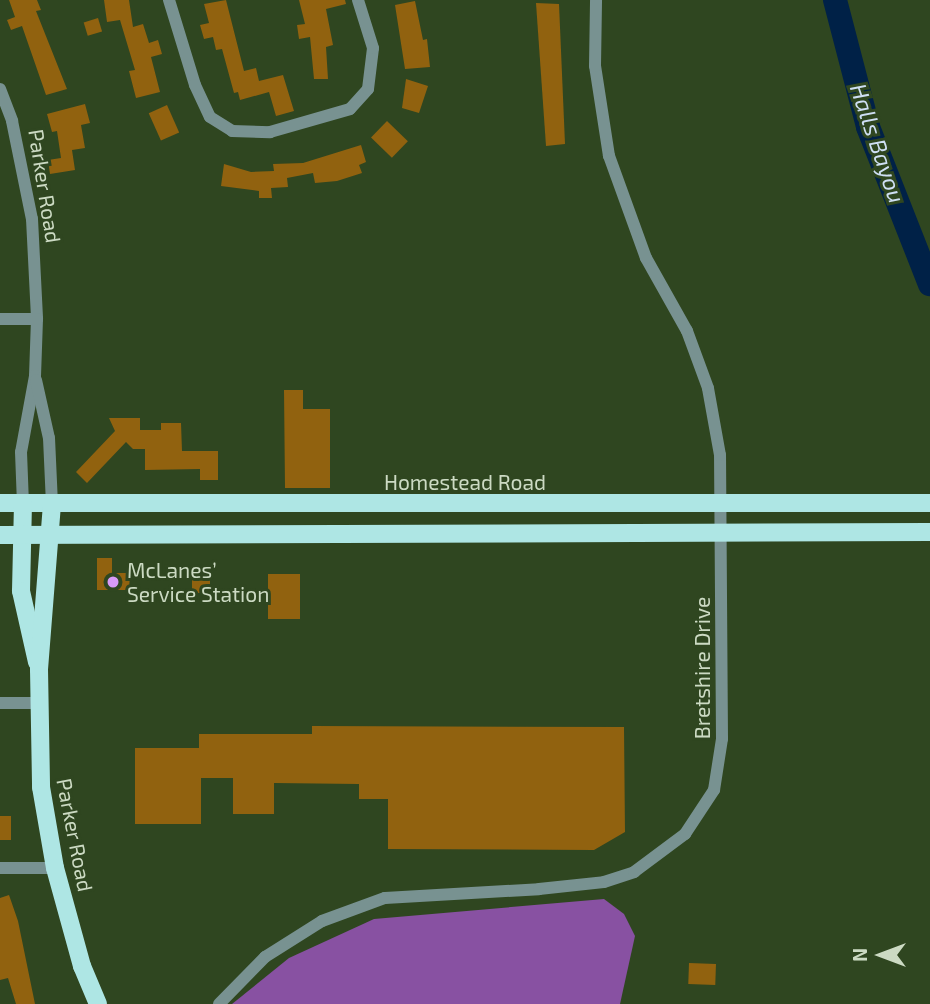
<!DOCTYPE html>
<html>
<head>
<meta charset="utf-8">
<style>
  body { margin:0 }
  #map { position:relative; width:930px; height:1004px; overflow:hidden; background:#2f4620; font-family:"Exo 2",sans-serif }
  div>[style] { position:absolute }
  .forest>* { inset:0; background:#8851a2 }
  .river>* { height:24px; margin:-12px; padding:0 12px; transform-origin:12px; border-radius:12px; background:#002147 }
  .building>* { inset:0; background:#91620f; transform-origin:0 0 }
  .minor>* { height:12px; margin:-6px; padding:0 6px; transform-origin:6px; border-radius:6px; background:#789291 }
  .major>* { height:18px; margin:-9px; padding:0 9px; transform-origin:9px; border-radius:9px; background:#aee6e4 }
  .dots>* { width:19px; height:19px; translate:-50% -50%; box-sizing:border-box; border:4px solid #2f4620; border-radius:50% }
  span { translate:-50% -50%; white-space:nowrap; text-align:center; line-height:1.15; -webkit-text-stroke:6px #2f4620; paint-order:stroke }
  .street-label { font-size:21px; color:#ccdac3 }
  .poi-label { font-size:21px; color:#ccdac3 }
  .left { translate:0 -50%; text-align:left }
  .water-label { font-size:23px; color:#cfdff4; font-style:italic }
  .north { position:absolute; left:846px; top:920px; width:70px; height:70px; -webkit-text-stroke:5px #2f4620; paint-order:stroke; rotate:270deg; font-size:19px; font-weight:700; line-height:28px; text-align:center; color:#ccdac3 }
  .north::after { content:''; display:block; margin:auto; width:24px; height:32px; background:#ccdac3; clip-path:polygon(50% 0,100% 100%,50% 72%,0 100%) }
</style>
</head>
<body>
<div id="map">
  <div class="forest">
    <div style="clip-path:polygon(604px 899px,624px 914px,635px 936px,620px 1004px,232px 1004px,289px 958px,374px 919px)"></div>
  </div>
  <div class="river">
    <div style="left:835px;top:0;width:131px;rotate:75.4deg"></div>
    <div style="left:868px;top:127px;width:169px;rotate:68.5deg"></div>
  </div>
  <div class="building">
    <div style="clip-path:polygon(9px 0,37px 0,41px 10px,36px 11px,67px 89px,46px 95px,22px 26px,11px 30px,7px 20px,15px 17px)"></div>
    <div style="clip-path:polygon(104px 0,129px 0,133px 27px,143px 24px,149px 43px,158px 40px,162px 54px,151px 57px,160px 92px,136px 98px,129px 71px,135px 70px,120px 20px,107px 22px)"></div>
    <div style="clip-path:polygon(226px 0,244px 71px,256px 68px,259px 81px,283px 75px,294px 111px,276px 116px,269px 92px,240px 100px,238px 92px,234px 93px,222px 49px,216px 50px,213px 37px,204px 39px,200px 25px,209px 23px,204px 4px)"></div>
    <div style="clip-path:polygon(299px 0,345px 0,346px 4px,326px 9px,333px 45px,326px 47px,328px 79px,314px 79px,310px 37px,299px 39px,297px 25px,305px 24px)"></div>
    <div style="clip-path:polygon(415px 1px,423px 40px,427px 39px,430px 67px,405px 69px,395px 5px)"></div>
    <div style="clip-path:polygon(536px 3px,559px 4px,565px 144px,546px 146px)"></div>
    <div style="left:98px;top:18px;width:14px;height:15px;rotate:73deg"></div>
    <div style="clip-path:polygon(406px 79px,428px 86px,419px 113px,402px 108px)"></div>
    <div style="clip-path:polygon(85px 104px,90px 123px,81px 125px,85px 148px,72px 150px,75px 170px,50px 174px,48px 160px,61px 158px,57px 131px,52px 132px,47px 114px)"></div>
    <div style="left:167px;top:105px;width:30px;height:20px;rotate:66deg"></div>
    <div style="left:387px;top:121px;width:29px;height:23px;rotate:44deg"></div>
    <div style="clip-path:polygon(361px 145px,366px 162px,359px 165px,362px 173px,337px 181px,315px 183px,313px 173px,287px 178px,288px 187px,271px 188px,272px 198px,259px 198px,259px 191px,221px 186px,224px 164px,251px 172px,274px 171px,273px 164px,303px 163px)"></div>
    <div style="clip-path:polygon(284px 390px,303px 390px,303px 409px,330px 409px,330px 488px,285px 488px)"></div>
    <div style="clip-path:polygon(109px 418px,140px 418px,140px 430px,161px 430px,161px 423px,181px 423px,182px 451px,218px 451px,218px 480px,200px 480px,200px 469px,145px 470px,145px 449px,133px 449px,126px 442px,87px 483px,76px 472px,115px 431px)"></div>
    <div style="clip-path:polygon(97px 558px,112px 558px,112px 573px,130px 573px,129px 590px,97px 590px)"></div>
    <div style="left:210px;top:572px;width:21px;height:18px;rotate:90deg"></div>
    <div style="left:268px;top:574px;width:32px;height:45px"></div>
    <div style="clip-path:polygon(312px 726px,624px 727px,625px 832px,594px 850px,388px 849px,388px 799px,359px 799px,359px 784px,274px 783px,274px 814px,233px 814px,233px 778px,201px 778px,201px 824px,135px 824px,135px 748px,199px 748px,199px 734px,312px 734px)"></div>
    <div style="left:0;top:816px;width:11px;height:24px"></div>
    <div style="clip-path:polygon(9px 895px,18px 921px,35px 1004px,16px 1004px,8px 978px,0 980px,0 898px)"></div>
    <div style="left:689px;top:963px;width:27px;height:21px;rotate:2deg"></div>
  </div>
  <div class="minor">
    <div style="left:169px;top:0;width:89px;rotate:73deg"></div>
    <div style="left:195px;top:85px;width:35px;rotate:65deg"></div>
    <div style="left:210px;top:117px;width:26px;rotate:32deg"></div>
    <div style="left:232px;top:131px;width:38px;rotate:2deg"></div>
    <div style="left:270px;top:132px;width:83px;rotate:-16deg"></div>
    <div style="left:350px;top:109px;width:27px;rotate:-48deg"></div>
    <div style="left:368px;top:89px;width:41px;rotate:-83deg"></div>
    <div style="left:373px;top:48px;width:50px;rotate:-107.4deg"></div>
    <div style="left:0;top:89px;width:34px;rotate:69deg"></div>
    <div style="left:12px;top:121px;width:100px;rotate:78.5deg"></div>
    <div style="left:32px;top:219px;width:100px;rotate:87.1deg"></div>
    <div style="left:37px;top:319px;width:57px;rotate:92deg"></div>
    <div style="left:35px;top:376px;width:77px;rotate:100.4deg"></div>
    <div style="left:21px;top:452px;width:51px;rotate:87.8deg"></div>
    <div style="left:0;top:319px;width:37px"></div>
    <div style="left:36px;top:380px;width:59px;rotate:77.4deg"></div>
    <div style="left:49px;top:438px;width:66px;rotate:87.4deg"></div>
    <div style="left:0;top:703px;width:39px"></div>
    <div style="left:0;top:868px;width:55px"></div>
    <div style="left:219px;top:1004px;width:66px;rotate:-45.6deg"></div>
    <div style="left:265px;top:957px;width:67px;rotate:-32.3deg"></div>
    <div style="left:322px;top:921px;width:67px;rotate:-20.1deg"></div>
    <div style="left:385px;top:898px;width:154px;rotate:-3.3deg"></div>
    <div style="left:539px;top:889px;width:65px;rotate:-6.1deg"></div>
    <div style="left:604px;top:882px;width:32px;rotate:-18deg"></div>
    <div style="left:634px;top:872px;width:64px;rotate:-36.7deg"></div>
    <div style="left:685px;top:834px;width:53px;rotate:-56.6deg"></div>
    <div style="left:714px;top:790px;width:52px;rotate:-81.1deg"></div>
    <div style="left:722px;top:739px;width:284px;rotate:-90.4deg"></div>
    <div style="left:720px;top:455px;width:68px;rotate:-100.2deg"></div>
    <div style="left:708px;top:388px;width:61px;rotate:-110.2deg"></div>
    <div style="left:687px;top:331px;width:84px;rotate:-119.3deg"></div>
    <div style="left:646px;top:258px;width:109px;rotate:-109.9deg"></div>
    <div style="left:609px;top:156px;width:91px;rotate:-98.8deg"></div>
    <div style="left:595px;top:66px;width:66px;rotate:-89.1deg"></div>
  </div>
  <div class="major">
    <div style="left:0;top:503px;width:930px"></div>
    <div style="left:23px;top:503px;width:88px;rotate:91.3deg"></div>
    <div style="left:21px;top:591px;width:73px;rotate:77.3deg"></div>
    <div style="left:52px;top:504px;width:166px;rotate:94.5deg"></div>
    <div style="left:39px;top:669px;width:118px;rotate:89deg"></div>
    <div style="left:41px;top:787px;width:82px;rotate:80.2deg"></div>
    <div style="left:55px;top:868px;width:102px;rotate:74.6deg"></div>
    <div style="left:82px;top:966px;width:41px;rotate:67.2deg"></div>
    <div style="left:0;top:535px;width:930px;rotate:-0.18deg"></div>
  </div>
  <div class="dots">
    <div style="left:113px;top:582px;background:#d89af8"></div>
  </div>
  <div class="street-label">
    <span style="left:45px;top:186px;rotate:81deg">Parker Road</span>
    <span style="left:465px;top:482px">Homestead Road</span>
    <span style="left:702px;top:668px;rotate:-90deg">Bretshire Drive</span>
    <span style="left:75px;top:835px;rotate:79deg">Parker Road</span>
  </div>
  <div class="poi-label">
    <span class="left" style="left:127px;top:582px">McLanes’<br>Service Station</span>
  </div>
  <div class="water-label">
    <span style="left:878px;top:143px;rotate:71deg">Halls Bayou</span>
  </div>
  <div class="north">N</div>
</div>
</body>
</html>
